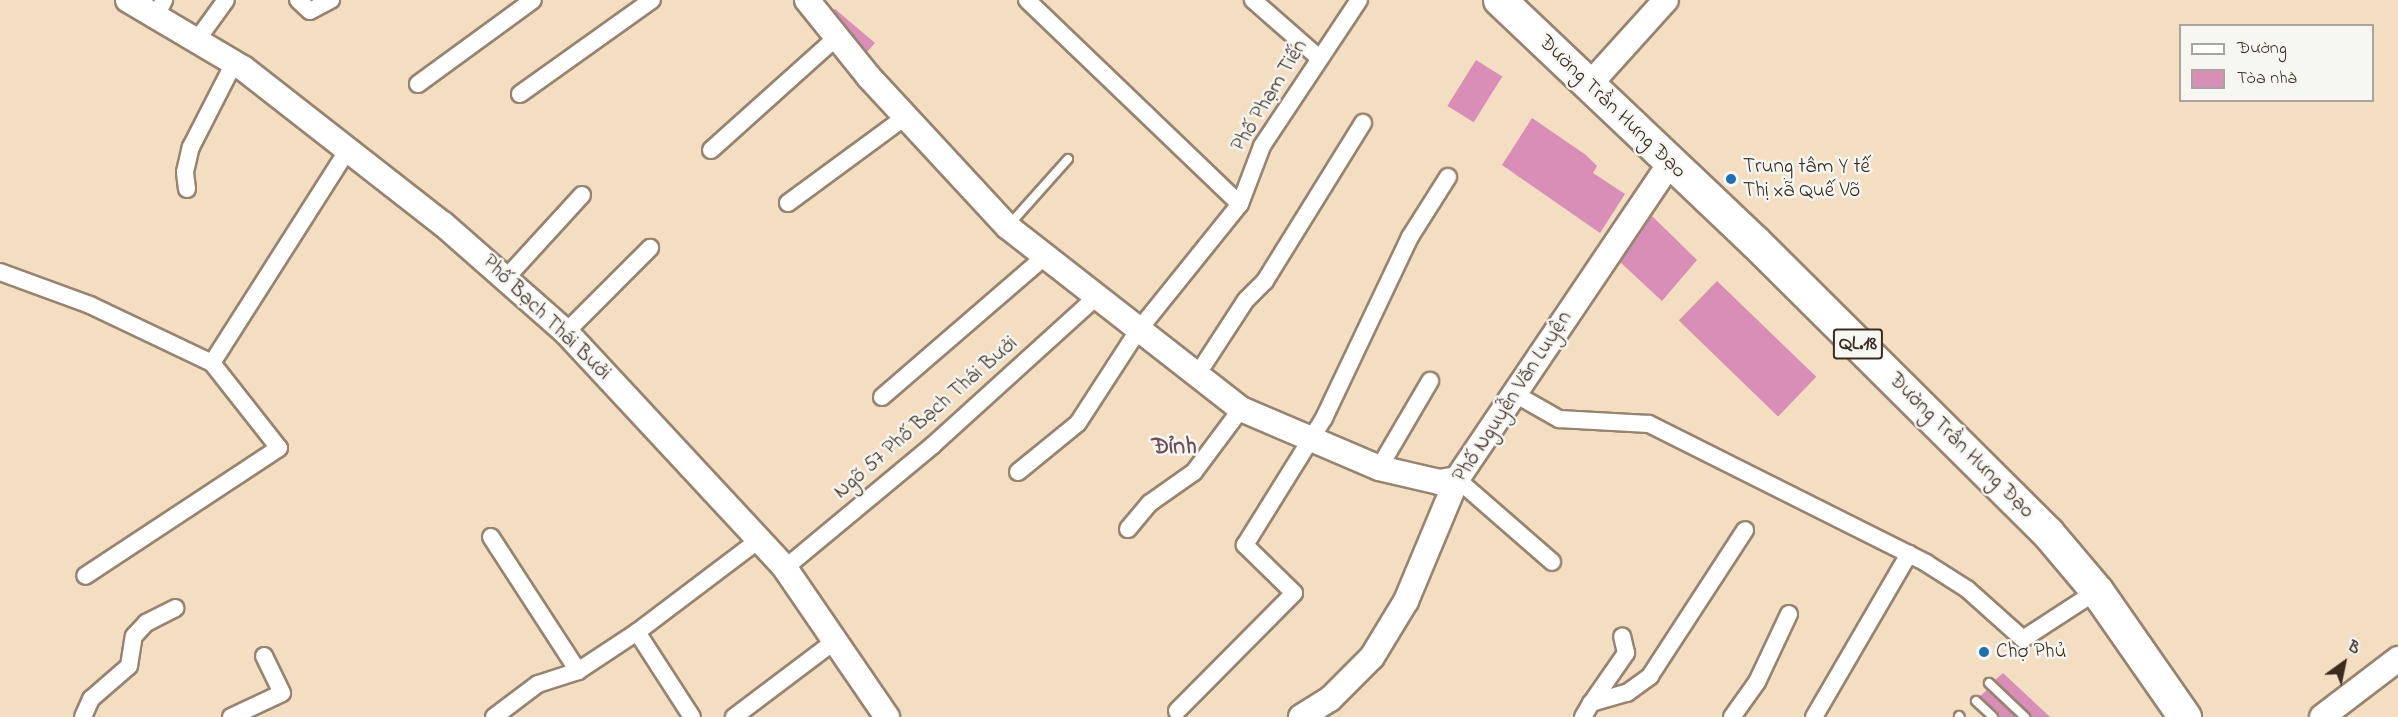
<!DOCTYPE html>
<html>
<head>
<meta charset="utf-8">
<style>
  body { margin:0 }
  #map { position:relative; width:2398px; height:717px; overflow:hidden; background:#f3dec1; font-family:"Indie Flower",sans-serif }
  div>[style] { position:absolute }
  .building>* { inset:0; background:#d88eb7; transform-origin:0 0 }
  .roads { filter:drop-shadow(2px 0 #978470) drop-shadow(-2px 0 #978470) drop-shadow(0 2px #978470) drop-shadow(0 -2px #978470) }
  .lane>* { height:8px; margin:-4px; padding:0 4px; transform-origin:4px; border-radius:4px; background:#fff }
  .street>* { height:16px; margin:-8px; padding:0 8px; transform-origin:8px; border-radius:8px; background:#fff }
  .secondary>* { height:24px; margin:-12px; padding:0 12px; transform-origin:12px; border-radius:12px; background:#fff }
  .highway>* { height:32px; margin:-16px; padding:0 16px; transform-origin:16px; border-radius:16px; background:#fff }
  .dots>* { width:16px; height:16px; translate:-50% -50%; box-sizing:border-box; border:3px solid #f6f6f2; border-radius:50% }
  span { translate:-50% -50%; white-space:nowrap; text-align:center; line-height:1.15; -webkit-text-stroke:5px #f6f6f2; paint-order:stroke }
  .shield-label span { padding:2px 4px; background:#f6f6f2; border:2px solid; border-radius:4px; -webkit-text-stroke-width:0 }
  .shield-label { font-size:20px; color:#3b2a1e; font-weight:700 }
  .street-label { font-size:21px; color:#3b2a1e }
  .poi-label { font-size:21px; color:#3b2a1e }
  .left { translate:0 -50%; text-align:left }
  .quarter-label { font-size:24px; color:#724d54; font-weight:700 }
  .legend { position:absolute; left:2179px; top:24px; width:195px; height:78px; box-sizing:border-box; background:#f6f6f2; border:2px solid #aba49d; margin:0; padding:8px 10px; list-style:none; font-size:18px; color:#3b2a1e }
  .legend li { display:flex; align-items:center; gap:12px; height:30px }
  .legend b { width:30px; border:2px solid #aba49d }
  .north { position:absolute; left:2314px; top:633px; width:60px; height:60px; -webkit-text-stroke:4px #f6f6f2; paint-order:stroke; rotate:33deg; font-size:16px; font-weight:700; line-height:24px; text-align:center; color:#3b2a1e }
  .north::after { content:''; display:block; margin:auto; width:21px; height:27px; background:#3b2a1e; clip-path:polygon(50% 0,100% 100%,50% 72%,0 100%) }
</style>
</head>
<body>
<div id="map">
  <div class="building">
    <div style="clip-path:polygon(835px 9px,875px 43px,867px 52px,833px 10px)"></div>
    <div style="left:1476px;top:60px;width:31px;height:54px;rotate:32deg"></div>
    <div style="clip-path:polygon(1532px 118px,1586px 155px,1597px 166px,1593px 173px,1625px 194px,1600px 233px,1502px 165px)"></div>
    <div style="clip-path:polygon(1652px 216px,1697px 260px,1662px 301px,1620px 262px)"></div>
    <div style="left:1717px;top:281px;width:138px;height:55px;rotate:44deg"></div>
    <div style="clip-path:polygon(2003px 673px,2050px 717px,2031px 717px,1995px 680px)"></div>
    <div style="clip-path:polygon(1987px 690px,2016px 717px,1999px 717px,1980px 696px)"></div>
  </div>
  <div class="roads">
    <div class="lane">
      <div style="left:1010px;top:224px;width:87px;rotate:-48.3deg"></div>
      <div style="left:1989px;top:683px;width:50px;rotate:43.4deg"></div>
      <div style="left:1976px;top:701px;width:23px;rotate:43deg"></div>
      <div style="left:1959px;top:716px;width:1px;rotate:45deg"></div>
    </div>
    <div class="street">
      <div style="left:298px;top:0;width:16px;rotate:43deg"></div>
      <div style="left:310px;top:11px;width:24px;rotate:-28deg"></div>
      <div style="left:1027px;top:0;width:295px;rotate:43.8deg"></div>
      <div style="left:1253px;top:0;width:86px;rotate:41.2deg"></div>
      <div style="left:156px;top:16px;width:18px;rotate:-63deg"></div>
      <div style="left:197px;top:40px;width:49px;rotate:-54.1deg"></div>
      <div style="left:418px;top:84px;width:142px;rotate:-36.1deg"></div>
      <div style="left:520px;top:94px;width:162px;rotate:-35.5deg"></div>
      <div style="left:711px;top:150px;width:169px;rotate:-41.9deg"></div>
      <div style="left:187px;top:189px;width:17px;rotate:-97deg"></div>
      <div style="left:185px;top:172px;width:26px;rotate:-77deg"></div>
      <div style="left:191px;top:147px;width:94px;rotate:-62.9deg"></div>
      <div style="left:788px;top:203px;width:145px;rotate:-36.3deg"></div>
      <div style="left:0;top:272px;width:96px;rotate:20.1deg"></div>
      <div style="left:90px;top:305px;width:135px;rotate:25.4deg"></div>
      <div style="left:212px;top:363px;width:108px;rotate:51.8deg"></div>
      <div style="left:279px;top:448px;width:232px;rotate:146.6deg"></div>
      <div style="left:507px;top:277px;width:111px;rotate:-47.6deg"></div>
      <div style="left:566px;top:332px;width:119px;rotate:-45deg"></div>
      <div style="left:212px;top:363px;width:249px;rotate:-57.5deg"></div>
      <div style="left:1199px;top:372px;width:86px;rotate:-56.9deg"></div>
      <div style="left:1246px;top:300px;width:27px;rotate:-45deg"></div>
      <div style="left:1265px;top:281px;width:186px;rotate:-58.2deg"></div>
      <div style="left:1515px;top:394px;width:51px;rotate:29.6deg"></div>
      <div style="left:1559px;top:419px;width:90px;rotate:3.2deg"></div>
      <div style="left:1649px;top:424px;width:310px;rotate:26.6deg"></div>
      <div style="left:1926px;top:563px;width:49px;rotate:32.4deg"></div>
      <div style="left:1967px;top:589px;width:75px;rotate:41.8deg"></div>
      <div style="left:2023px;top:639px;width:88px;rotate:-33deg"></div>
      <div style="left:882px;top:397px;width:213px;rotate:-40.8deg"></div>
      <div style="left:1379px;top:468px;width:101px;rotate:-59.6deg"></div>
      <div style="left:1018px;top:472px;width:77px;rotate:-39.2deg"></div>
      <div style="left:1078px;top:423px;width:108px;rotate:-57deg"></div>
      <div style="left:1137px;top:332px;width:164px;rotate:-51.2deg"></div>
      <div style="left:1240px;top:204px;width:62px;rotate:-69.2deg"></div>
      <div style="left:1262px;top:146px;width:175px;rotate:-56.4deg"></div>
      <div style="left:1457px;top:479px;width:126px;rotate:41.1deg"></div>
      <div style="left:1128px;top:529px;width:34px;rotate:-50deg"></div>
      <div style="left:1150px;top:503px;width:54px;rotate:-35.2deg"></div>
      <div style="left:1194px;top:472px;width:79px;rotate:-53.3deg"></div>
      <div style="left:491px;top:537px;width:160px;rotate:57deg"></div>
      <div style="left:785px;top:568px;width:192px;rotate:-39.7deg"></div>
      <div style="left:933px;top:445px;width:217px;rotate:-42.2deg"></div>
      <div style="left:637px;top:632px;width:101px;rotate:57.1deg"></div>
      <div style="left:1592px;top:702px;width:60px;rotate:-55.2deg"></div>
      <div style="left:1626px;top:653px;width:17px;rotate:-103deg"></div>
      <div style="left:1177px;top:711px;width:166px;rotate:-45.2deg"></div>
      <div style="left:1294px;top:593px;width:69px;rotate:-135.6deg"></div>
      <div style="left:1245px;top:545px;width:150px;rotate:-58.1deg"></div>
      <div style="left:1324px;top:418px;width:200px;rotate:-64.6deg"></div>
      <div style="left:1410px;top:237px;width:71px;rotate:-57.7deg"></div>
      <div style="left:83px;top:717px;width:20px;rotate:-66deg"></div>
      <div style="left:91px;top:699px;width:50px;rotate:-41deg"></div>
      <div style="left:129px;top:666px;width:30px;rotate:-81deg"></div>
      <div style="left:134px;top:636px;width:18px;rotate:-47deg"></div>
      <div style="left:146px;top:623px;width:33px;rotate:-27deg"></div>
      <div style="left:231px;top:717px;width:56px;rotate:-25.2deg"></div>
      <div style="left:282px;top:693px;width:41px;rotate:-115.9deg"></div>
      <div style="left:494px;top:717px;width:55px;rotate:-36.9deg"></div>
      <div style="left:538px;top:684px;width:42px;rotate:-18deg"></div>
      <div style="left:578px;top:671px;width:71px;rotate:-33.5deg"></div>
      <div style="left:637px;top:632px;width:154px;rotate:-37.1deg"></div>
      <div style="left:734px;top:717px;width:128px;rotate:-37deg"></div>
      <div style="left:1583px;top:717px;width:16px;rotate:-60deg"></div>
      <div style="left:1591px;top:703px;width:37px;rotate:-16deg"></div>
      <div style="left:1627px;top:693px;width:29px;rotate:-36deg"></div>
      <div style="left:1650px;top:676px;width:174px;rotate:-56.9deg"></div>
      <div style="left:1732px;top:717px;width:43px;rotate:-54.5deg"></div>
      <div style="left:1757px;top:682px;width:75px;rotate:-64.8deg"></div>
      <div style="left:1814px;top:717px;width:189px;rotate:-59.8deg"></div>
    </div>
    <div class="secondary">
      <div style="left:128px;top:0;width:134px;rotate:30.6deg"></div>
      <div style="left:243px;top:68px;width:254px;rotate:38deg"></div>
      <div style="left:443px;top:224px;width:164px;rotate:41.3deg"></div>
      <div style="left:566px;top:332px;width:322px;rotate:47.1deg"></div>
      <div style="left:785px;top:568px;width:181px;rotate:55.6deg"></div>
      <div style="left:807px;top:0;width:97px;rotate:51.2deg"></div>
      <div style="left:868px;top:76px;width:206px;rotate:47.2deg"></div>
      <div style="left:1008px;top:227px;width:296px;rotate:38deg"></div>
      <div style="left:1241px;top:409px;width:150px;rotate:23.1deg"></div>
      <div style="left:1379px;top:468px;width:62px;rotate:13.1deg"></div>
      <div style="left:1439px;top:482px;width:18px;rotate:-9deg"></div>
      <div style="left:1590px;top:84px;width:113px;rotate:-47.9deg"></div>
      <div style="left:1301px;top:717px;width:34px;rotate:-32deg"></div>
      <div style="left:1330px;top:699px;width:59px;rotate:-45deg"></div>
      <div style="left:1372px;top:657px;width:66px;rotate:-58.7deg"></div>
      <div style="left:1406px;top:601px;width:132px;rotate:-67.3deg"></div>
      <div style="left:1457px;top:479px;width:381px;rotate:-56deg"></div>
      <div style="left:2322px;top:717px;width:96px;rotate:-37.3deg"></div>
    </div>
    <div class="highway">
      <div style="left:1500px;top:0;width:352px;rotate:43.5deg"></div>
      <div style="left:1755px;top:242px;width:413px;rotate:44.8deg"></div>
      <div style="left:2048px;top:533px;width:76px;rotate:49.8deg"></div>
      <div style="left:2097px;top:591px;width:154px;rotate:55.1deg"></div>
    </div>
  </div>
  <div class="dots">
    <div style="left:1731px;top:179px;background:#1f6fb2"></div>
    <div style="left:1984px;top:652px;background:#1f6fb2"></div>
  </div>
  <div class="shield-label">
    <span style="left:1858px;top:344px">QL.18</span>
  </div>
  <div class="street-label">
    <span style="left:1270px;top:96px;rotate:-59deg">Phố Phạm Tiến</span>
    <span style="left:1612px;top:107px;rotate:44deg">Đường Trần Hưng Đạo</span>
    <span style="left:546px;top:318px;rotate:44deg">Phố Bạch Thái Bưởi</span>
    <span style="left:1513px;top:397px;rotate:-57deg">Phố Nguyễn Văn Luyện</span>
    <span style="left:926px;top:418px;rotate:-41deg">Ngõ 57 Phố Bạch Thái Bưởi</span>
    <span style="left:1961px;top:446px;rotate:45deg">Đường Trần Hưng Đạo</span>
  </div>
  <div class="poi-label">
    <span class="left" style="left:1743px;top:179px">Trung tâm Y tế<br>Thị xã Quế Võ</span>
    <span class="left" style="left:1996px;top:652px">Chợ Phủ</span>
  </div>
  <div class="quarter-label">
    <span style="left:1174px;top:448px">Đỉnh</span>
  </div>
  <ul class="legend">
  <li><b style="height:8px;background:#fff"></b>Đường</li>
  <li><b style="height:16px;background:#d88eb7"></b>Tòa nhà</li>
  </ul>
  <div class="north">B</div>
</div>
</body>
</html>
